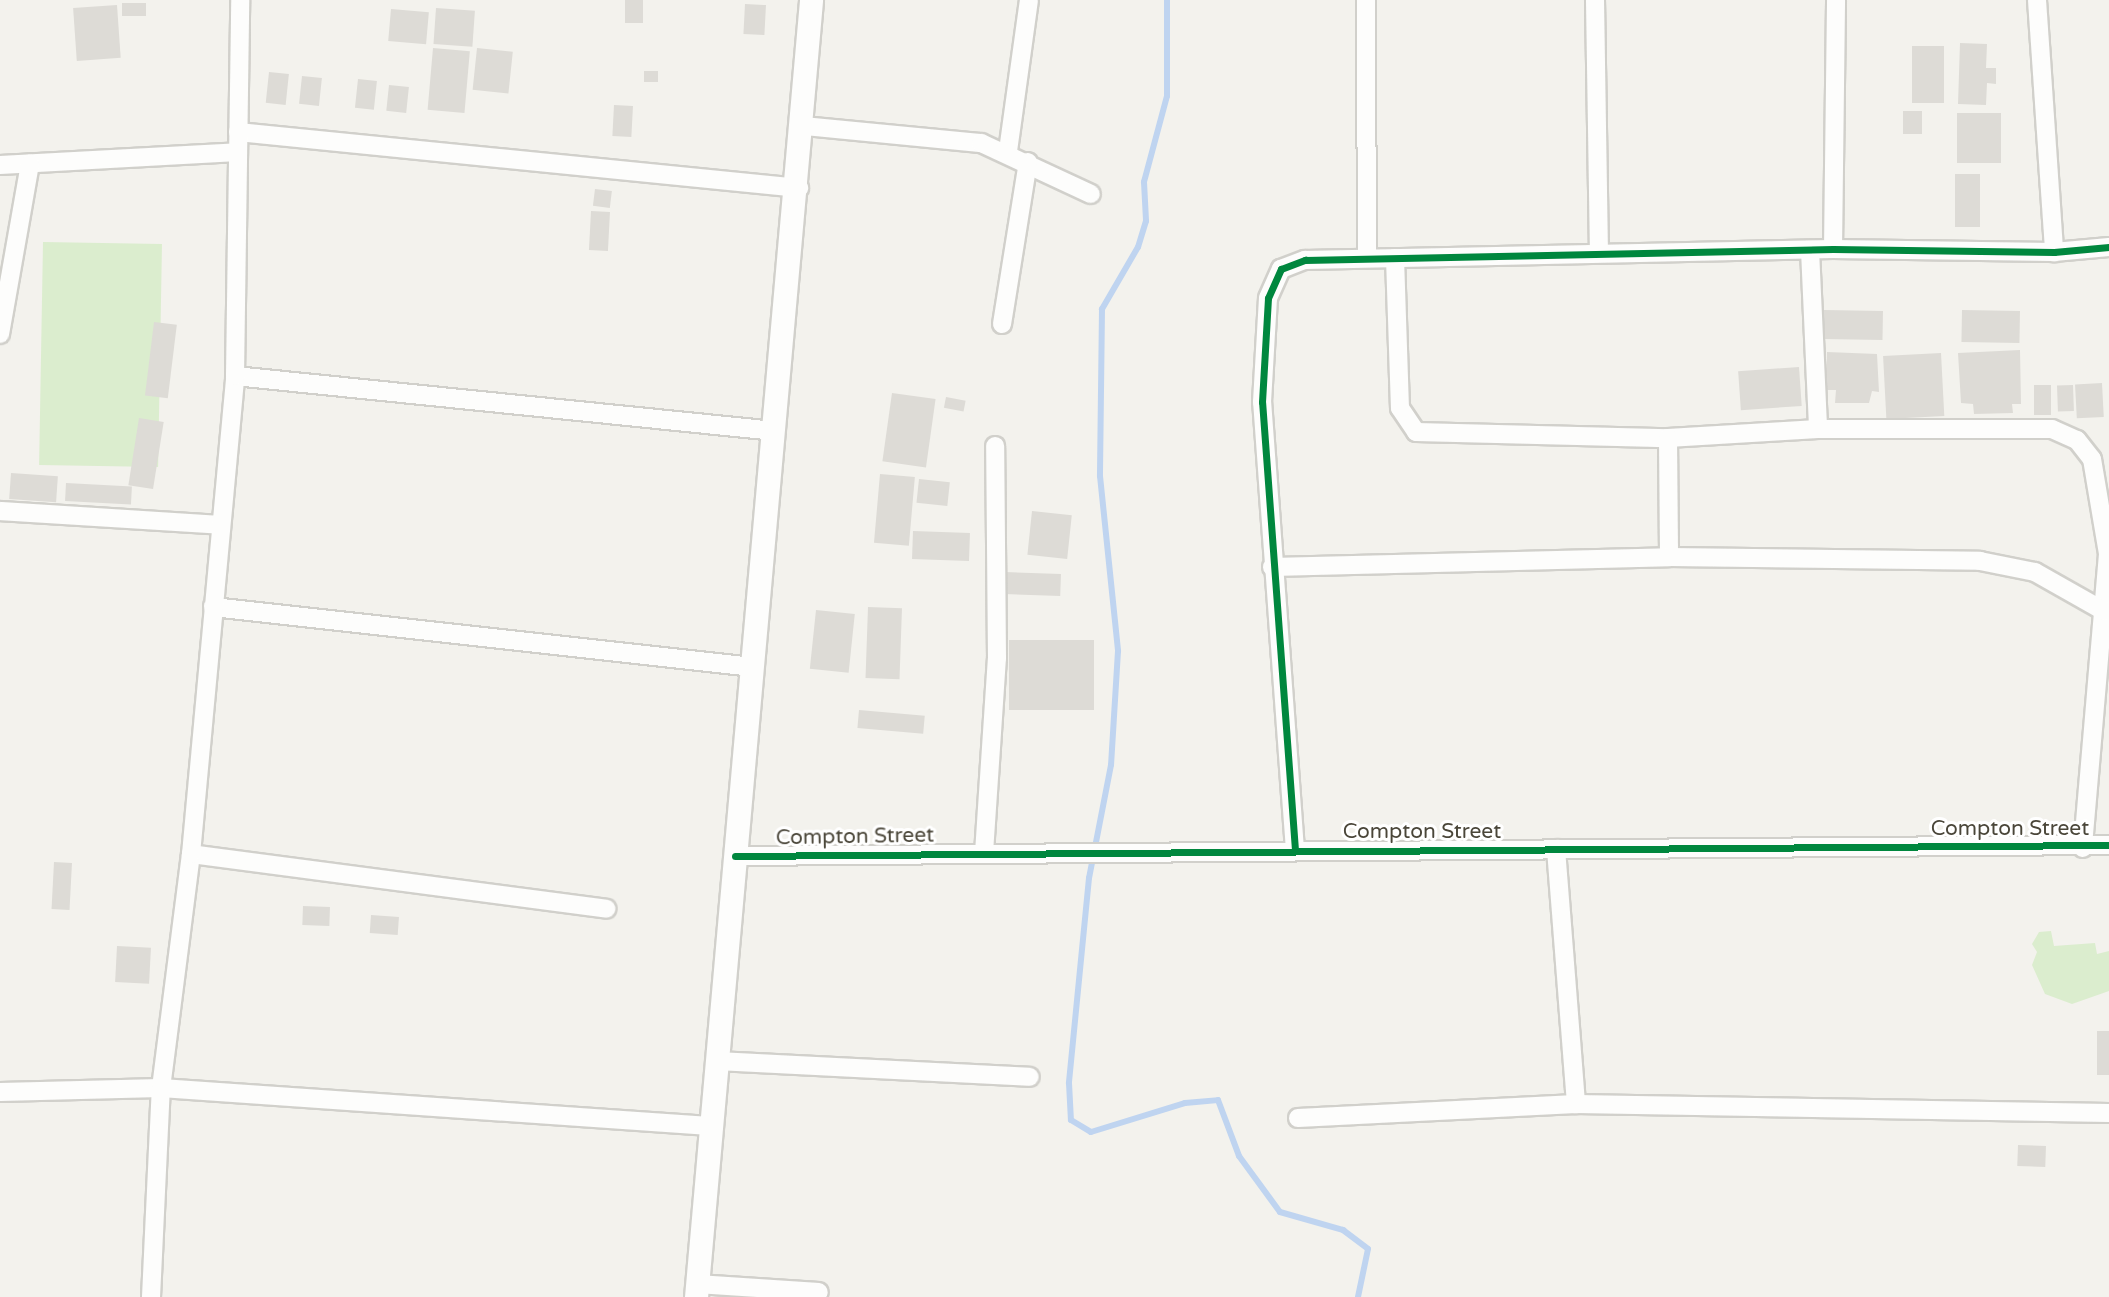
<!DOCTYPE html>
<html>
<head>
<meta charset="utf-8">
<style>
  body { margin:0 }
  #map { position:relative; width:2109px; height:1297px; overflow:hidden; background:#f3f2ed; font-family:"Varela Round",sans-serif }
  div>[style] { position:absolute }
  .green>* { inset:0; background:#dbedce; transform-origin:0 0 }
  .stream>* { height:6px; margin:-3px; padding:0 3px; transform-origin:3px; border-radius:3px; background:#bfd4f0 }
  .building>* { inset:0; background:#dddbd6; transform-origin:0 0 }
  .roads { filter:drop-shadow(2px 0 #d1d0cb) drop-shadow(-2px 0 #d1d0cb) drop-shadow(0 2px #d1d0cb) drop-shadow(0 -2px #d1d0cb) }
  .minor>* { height:18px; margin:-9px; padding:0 9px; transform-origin:9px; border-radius:9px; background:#fdfdfc }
  .tertiary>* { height:23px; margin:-11.5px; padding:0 11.5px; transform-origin:11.5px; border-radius:11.5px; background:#fdfdfc }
  .cycleway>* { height:7px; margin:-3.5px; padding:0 3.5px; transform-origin:3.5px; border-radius:3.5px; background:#00873e }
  span { translate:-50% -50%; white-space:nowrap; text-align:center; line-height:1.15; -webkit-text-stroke:6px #fff; paint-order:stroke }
  .street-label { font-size:21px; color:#4a4639 }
</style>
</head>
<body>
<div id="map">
  <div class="green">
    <div style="left:43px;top:242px;width:119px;height:223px;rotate:1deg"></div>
    <div style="clip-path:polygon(2051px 931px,2054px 946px,2095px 943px,2097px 954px,2109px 951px,2109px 991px,2072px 1004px,2045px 994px,2032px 965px,2037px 952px,2032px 944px,2039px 932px)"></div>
  </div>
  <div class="stream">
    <div style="left:1167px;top:0;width:96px;rotate:90deg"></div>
    <div style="left:1167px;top:96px;width:89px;rotate:105deg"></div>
    <div style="left:1144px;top:182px;width:39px;rotate:87deg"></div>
    <div style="left:1146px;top:221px;width:27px;rotate:107deg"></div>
    <div style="left:1138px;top:247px;width:72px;rotate:120.1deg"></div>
    <div style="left:1102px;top:309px;width:167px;rotate:90.7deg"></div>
    <div style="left:1100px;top:476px;width:176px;rotate:84.1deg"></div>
    <div style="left:1118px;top:651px;width:114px;rotate:93.5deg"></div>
    <div style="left:1111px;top:765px;width:115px;rotate:101deg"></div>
    <div style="left:1089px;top:878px;width:206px;rotate:95.6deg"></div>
    <div style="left:1069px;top:1083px;width:37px;rotate:87deg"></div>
    <div style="left:1071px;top:1120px;width:23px;rotate:31deg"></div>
    <div style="left:1091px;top:1132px;width:98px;rotate:-17.1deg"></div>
    <div style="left:1185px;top:1103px;width:33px;rotate:-5deg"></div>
    <div style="left:1218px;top:1100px;width:60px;rotate:69.4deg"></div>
    <div style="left:1239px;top:1156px;width:69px;rotate:53.8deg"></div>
    <div style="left:1280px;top:1212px;width:66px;rotate:15.9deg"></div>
    <div style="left:1343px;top:1230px;width:31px;rotate:37deg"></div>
    <div style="left:1368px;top:1249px;width:49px;rotate:101.8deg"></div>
  </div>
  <div class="building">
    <div style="left:625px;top:0;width:18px;height:23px"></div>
    <div style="left:146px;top:3px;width:13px;height:24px;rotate:90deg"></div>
    <div style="left:745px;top:4px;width:21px;height:30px;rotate:3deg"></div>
    <div style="left:117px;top:5px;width:53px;height:44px;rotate:86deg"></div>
    <div style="left:436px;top:8px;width:39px;height:36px;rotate:4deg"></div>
    <div style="left:391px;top:9px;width:38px;height:32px;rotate:5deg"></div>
    <div style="clip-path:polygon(1960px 43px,1987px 44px,1986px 68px,1996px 68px,1996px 84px,1987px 83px,1986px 105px,1958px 104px)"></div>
    <div style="left:1912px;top:46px;width:32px;height:57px"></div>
    <div style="left:433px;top:48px;width:37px;height:62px;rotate:5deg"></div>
    <div style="left:477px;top:48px;width:36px;height:42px;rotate:6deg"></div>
    <div style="left:644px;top:71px;width:14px;height:11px"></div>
    <div style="left:269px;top:72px;width:20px;height:31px;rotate:6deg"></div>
    <div style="left:302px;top:76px;width:20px;height:28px;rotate:6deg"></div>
    <div style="left:358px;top:79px;width:19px;height:29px;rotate:6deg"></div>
    <div style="left:389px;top:85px;width:20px;height:26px;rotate:6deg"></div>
    <div style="left:614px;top:105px;width:19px;height:31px;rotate:3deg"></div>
    <div style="left:1903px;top:111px;width:19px;height:23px"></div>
    <div style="left:1957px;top:113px;width:44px;height:50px"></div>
    <div style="left:1955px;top:174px;width:25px;height:53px"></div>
    <div style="left:595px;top:189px;width:17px;height:17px;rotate:7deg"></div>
    <div style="left:591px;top:211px;width:19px;height:39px;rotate:3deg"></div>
    <div style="left:1824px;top:310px;width:59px;height:29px;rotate:1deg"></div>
    <div style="left:1962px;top:310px;width:58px;height:32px;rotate:1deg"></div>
    <div style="left:154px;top:322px;width:23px;height:74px;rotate:7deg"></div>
    <div style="clip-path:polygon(2020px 350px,2021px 404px,2012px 404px,2013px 413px,1974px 414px,1973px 404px,1961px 403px,1958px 353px)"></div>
    <div style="clip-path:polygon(1827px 352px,1877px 354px,1879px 392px,1872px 391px,1869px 403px,1835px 403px,1836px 390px,1826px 390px)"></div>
    <div style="left:1941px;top:353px;width:63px;height:58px;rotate:87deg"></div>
    <div style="left:1799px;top:367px;width:39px;height:61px;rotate:86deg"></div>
    <div style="left:2102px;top:383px;width:34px;height:27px;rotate:87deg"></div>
    <div style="left:2034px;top:385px;width:17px;height:30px"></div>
    <div style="left:2073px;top:385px;width:26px;height:16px;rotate:88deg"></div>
    <div style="left:892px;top:393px;width:44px;height:69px;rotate:8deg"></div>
    <div style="left:946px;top:397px;width:20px;height:11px;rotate:11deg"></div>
    <div style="left:139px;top:418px;width:25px;height:68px;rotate:9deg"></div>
    <div style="left:11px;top:473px;width:47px;height:26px;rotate:4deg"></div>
    <div style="left:880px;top:474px;width:35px;height:69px;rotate:5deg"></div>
    <div style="left:919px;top:479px;width:31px;height:24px;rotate:6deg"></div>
    <div style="left:66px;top:483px;width:66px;height:18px;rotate:3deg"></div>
    <div style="left:1032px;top:511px;width:40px;height:44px;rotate:6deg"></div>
    <div style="left:913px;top:531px;width:57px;height:28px;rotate:2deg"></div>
    <div style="left:1005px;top:572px;width:56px;height:22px;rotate:2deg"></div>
    <div style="left:868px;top:607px;width:34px;height:71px;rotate:2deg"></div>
    <div style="left:816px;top:610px;width:39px;height:59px;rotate:6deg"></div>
    <div style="left:1009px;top:640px;width:85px;height:70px"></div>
    <div style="left:859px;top:710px;width:66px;height:18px;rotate:5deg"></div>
    <div style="left:54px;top:862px;width:18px;height:47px;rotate:3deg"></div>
    <div style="left:303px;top:906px;width:27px;height:19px;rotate:2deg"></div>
    <div style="left:371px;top:915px;width:28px;height:18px;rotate:4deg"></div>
    <div style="left:117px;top:946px;width:34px;height:36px;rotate:3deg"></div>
    <div style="left:2097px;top:1031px;width:12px;height:44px"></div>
    <div style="left:2018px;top:1145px;width:28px;height:21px;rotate:2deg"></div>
  </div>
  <div class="roads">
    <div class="minor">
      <div style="left:1366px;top:0;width:258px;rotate:89.8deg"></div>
      <div style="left:1595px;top:0;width:253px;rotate:89.1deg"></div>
      <div style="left:2037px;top:0;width:253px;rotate:86.1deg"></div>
      <div style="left:804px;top:126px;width:178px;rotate:5.5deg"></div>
      <div style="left:981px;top:143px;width:121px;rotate:24.9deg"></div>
      <div style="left:238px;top:132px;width:564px;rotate:5.7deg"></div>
      <div style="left:1008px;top:151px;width:152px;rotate:-82.1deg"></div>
      <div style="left:0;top:165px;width:238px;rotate:-3.1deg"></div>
      <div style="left:1833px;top:249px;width:249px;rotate:-89.3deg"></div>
      <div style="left:1810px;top:250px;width:179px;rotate:87.4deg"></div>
      <div style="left:1395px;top:258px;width:150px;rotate:88.1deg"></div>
      <div style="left:1400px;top:408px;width:29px;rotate:56deg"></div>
      <div style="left:1416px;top:432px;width:252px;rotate:1.4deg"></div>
      <div style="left:1668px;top:438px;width:150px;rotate:-3.4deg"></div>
      <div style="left:1818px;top:429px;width:234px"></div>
      <div style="left:2052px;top:429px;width:27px;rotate:24deg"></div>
      <div style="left:2077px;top:440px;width:24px;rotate:52deg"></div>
      <div style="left:2092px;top:459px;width:96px;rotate:80.4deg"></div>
      <div style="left:2108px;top:554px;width:295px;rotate:94.9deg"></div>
      <div style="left:1002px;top:324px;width:164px;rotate:-80.9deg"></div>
      <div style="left:0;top:334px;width:173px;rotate:-80deg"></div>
      <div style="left:235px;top:376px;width:543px;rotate:5.82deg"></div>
      <div style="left:1668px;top:438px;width:119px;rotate:89.5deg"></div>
      <div style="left:0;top:511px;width:220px;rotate:3.6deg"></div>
      <div style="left:1272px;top:567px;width:397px;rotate:-1.4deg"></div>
      <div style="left:1669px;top:557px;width:311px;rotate:0.7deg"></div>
      <div style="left:1980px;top:561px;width:56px;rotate:11.3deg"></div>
      <div style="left:2035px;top:572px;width:79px;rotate:29.5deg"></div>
      <div style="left:213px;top:607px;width:543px;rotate:6.34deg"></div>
      <div style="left:1556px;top:849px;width:256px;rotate:85.5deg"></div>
      <div style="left:1295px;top:850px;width:449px;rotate:-94.2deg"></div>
      <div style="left:1262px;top:402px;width:104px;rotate:-86.7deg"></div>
      <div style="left:1268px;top:298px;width:32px;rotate:-66deg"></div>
      <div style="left:1281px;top:269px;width:26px;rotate:-21deg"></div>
      <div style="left:1305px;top:260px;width:528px;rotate:-1.19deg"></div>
      <div style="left:1833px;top:249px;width:221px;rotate:0.8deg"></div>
      <div style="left:2054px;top:252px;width:55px;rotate:-5.2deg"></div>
      <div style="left:984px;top:853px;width:195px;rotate:-86.2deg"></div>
      <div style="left:997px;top:658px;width:212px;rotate:-90.5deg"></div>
      <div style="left:191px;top:854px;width:419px;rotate:7.5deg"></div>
      <div style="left:735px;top:856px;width:1374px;rotate:-0.46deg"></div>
      <div style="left:716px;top:1061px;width:314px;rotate:2.9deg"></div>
      <div style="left:0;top:1092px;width:161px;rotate:-1.4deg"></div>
      <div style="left:161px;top:1088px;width:550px;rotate:3.96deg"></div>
      <div style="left:1298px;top:1118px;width:278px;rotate:-2.9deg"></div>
      <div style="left:1576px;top:1104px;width:533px;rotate:0.97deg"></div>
      <div style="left:697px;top:1284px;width:122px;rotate:3.8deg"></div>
      <div style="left:151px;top:1297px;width:209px;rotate:-87.3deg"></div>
      <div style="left:161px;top:1088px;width:236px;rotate:-82.7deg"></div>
      <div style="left:191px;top:854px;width:480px;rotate:-84.7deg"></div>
      <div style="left:235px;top:376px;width:376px;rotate:-89.2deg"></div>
    </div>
    <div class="tertiary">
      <div style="left:696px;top:1297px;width:1302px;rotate:-84.93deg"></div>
    </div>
  </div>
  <div class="cycleway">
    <div style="left:1295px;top:850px;width:449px;rotate:-94.2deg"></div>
    <div style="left:1262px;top:402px;width:104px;rotate:-86.7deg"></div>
    <div style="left:1268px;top:298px;width:32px;rotate:-66deg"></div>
    <div style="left:1281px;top:269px;width:26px;rotate:-21deg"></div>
    <div style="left:1305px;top:260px;width:528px;rotate:-1.19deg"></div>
    <div style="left:1833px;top:249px;width:221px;rotate:0.8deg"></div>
    <div style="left:2054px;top:252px;width:55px;rotate:-5.2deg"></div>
    <div style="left:735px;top:856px;width:1374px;rotate:-0.46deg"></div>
  </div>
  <div class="street-label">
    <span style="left:2010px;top:829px">Compton Street</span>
    <span style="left:1422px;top:832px">Compton Street</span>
    <span style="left:855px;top:837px;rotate:-1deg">Compton Street</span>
  </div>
</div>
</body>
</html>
